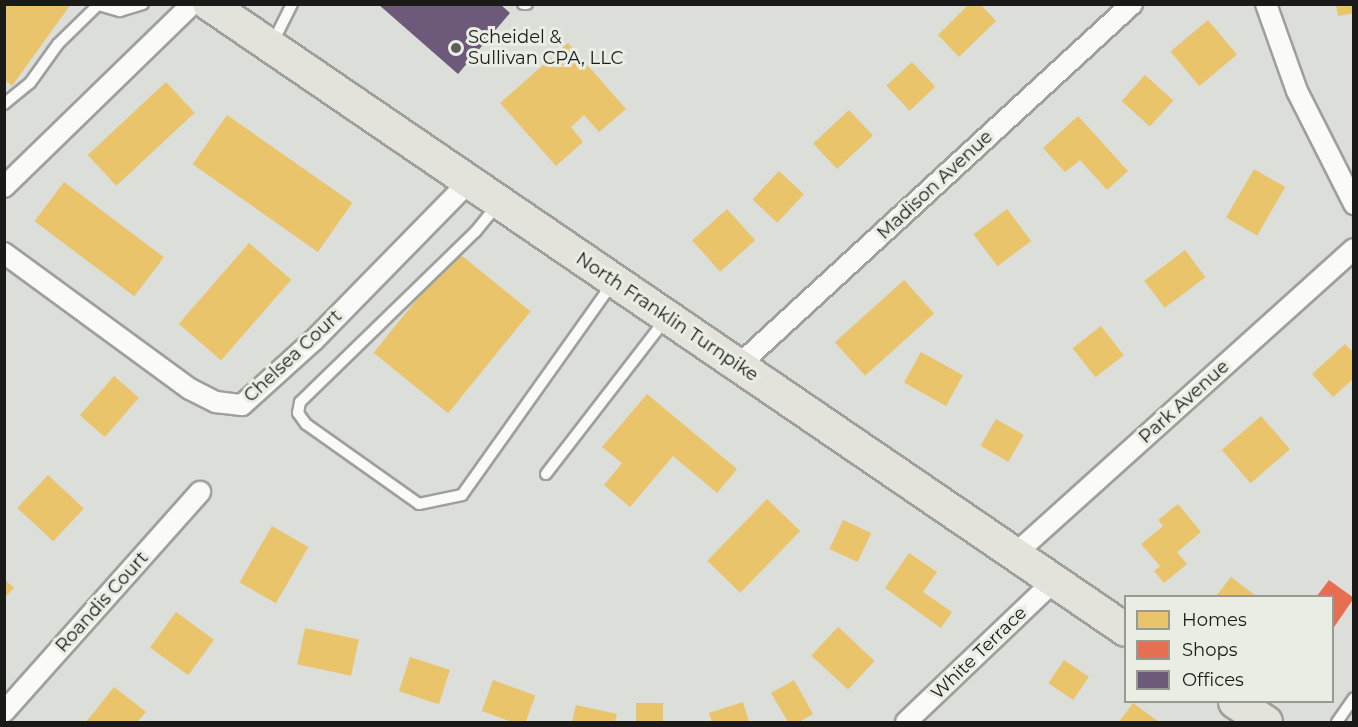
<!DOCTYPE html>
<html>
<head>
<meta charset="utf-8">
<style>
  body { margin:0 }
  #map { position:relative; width:1358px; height:727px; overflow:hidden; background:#dcded9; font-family:Montserrat,sans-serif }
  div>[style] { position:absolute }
  .homes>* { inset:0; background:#e9c46a; transform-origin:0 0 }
  .shops>* { inset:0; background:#e76f51 }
  .offices>* { inset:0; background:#6d597a }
  .roads { filter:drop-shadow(2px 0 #9fa09d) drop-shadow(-2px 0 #9fa09d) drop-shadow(0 2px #9fa09d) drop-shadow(0 -2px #9fa09d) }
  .lane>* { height:10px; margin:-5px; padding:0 5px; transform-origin:5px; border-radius:5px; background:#fafaf9 }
  .street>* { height:20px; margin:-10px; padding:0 10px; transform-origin:10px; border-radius:10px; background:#fafaf9 }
  .primary>* { height:32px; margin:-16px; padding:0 16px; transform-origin:16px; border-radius:16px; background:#e4e3db }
  .dots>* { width:16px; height:16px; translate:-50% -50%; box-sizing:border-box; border:3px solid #eaede4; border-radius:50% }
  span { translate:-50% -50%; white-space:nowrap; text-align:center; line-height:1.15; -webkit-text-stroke:6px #eaede4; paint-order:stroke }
  .poi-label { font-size:18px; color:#1a1b18 }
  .left { translate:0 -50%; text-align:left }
  .street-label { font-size:18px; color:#1a1b18 }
  .frame { position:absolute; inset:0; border:6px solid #1a1b18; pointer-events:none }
  .legend { position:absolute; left:1124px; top:595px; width:210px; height:108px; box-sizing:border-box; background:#eaede4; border:2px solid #979992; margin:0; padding:8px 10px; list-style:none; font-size:18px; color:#1a1b18 }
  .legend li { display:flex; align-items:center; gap:12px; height:30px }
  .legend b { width:30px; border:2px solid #979992 }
</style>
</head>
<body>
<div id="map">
  <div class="homes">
    <div style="clip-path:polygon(5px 4px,71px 4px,12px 86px,5px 80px)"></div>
    <div style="clip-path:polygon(969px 4px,980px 4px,996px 21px,959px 57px,938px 35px)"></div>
    <div style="clip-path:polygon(1336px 4px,1354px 4px,1354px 13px,1338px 16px)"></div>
    <div style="left:1208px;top:20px;width:45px;height:49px;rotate:50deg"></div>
    <div style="clip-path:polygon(568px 43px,626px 109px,599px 132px,584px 115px,571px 127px,583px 142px,556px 166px,500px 103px)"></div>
    <div style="left:912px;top:62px;width:34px;height:35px;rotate:47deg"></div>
    <div style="left:1145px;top:75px;width:38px;height:35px;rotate:42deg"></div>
    <div style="left:166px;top:82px;width:42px;height:107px;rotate:47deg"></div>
    <div style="left:849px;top:110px;width:35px;height:49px;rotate:47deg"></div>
    <div style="left:227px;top:115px;width:153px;height:60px;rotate:35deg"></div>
    <div style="clip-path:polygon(1078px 116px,1128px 171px,1107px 190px,1080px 160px,1065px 172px,1043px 148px)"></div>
    <div style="left:1254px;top:169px;width:36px;height:56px;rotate:30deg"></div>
    <div style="left:779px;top:171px;width:34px;height:39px;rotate:43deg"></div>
    <div style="left:64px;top:182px;width:125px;height:49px;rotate:37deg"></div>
    <div style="left:727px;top:209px;width:42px;height:47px;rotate:48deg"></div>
    <div style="left:1007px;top:209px;width:40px;height:42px;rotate:53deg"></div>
    <div style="left:249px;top:243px;width:56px;height:107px;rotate:41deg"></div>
    <div style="left:1185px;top:250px;width:34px;height:51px;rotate:53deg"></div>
    <div style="left:456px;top:251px;width:96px;height:131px;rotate:39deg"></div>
    <div style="left:904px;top:280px;width:45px;height:93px;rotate:48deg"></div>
    <div style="left:1101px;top:326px;width:37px;height:36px;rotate:52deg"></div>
    <div style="clip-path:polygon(1345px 344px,1354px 353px,1354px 378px,1333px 397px,1312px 374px)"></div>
    <div style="left:921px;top:352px;width:48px;height:35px;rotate:29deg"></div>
    <div style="left:114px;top:376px;width:33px;height:52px;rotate:41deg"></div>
    <div style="clip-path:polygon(647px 394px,737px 469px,717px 493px,673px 456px,630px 507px,604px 485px,622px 463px,602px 447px)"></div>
    <div style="left:1261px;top:416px;width:44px;height:52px;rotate:49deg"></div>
    <div style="left:996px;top:419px;width:32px;height:31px;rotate:30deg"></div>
    <div style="left:48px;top:475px;width:49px;height:45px;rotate:43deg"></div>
    <div style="left:767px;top:499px;width:46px;height:86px;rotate:44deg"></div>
    <div style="clip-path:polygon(1178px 504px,1201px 532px,1177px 552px,1187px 564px,1164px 583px,1154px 571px,1160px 566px,1141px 544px,1163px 526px,1158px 520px)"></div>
    <div style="left:843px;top:520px;width:31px;height:32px;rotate:25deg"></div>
    <div style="left:272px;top:526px;width:42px;height:65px;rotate:30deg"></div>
    <div style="clip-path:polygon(909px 553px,937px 572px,923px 592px,952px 612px,941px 628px,885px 588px)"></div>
    <div style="clip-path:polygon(1231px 577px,1256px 596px,1216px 596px)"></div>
    <div style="clip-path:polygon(4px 579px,14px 588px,4px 598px)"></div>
    <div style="left:176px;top:612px;width:47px;height:44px;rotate:36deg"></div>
    <div style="left:838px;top:627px;width:50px;height:39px;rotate:43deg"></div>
    <div style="left:305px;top:628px;width:55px;height:37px;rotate:12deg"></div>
    <div style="left:410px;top:657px;width:42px;height:36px;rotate:18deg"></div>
    <div style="left:1064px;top:660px;width:30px;height:28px;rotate:34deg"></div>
    <div style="left:493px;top:680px;width:45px;height:33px;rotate:20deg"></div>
    <div style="clip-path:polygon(794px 680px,813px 714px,799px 722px,788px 722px,771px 693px)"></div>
    <div style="clip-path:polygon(114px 687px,146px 712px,137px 722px,86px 722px)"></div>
    <div style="clip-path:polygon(743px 702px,749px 722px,712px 722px,709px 713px)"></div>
    <div style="left:663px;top:703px;width:19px;height:27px;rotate:90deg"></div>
    <div style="clip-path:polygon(1133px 703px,1159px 722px,1119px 722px)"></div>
    <div style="clip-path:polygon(576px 705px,617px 714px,615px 722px,572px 722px)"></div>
  </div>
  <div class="shops">
    <div style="clip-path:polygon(1329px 580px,1354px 598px,1332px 630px,1332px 596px,1317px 596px)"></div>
  </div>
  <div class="offices">
    <div style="clip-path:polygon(378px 4px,500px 4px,510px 13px,458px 74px)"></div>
  </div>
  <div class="roads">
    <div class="lane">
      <div style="left:95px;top:4px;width:26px;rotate:16deg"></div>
      <div style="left:120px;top:11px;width:24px;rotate:-17deg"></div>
      <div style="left:523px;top:4px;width:4px"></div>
      <div style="left:272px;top:44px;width:45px;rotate:-63.4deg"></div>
      <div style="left:4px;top:104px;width:33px;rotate:-39deg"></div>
      <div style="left:30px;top:83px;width:48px;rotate:-54.3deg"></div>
      <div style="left:58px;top:44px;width:54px;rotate:-44.3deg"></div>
      <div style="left:498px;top:204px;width:36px;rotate:129deg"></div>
      <div style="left:475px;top:232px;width:244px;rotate:135.8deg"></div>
      <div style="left:300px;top:402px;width:11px;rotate:100deg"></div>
      <div style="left:298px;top:413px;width:14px;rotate:54deg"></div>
      <div style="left:306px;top:424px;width:138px;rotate:35.3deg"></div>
      <div style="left:419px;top:504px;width:44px;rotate:-11.8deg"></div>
      <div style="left:462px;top:495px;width:259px;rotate:-54.6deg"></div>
      <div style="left:546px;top:474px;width:196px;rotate:-52.3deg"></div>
      <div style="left:1337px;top:722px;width:29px;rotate:-55deg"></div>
    </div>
    <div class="street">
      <div style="left:1266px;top:4px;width:92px;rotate:70.4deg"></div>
      <div style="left:1297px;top:91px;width:127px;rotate:63.2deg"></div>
      <div style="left:4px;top:187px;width:262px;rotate:-44.2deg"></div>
      <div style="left:4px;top:253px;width:230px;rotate:36.2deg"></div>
      <div style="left:190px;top:389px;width:29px;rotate:27deg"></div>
      <div style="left:216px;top:402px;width:26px;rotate:7deg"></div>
      <div style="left:242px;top:405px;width:97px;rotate:-42.1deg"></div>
      <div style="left:314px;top:340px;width:220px;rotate:-45.6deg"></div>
      <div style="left:739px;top:365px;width:534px;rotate:-42.57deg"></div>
      <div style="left:1014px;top:555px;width:457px;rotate:-42deg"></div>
      <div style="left:4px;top:712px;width:295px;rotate:-48.3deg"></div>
      <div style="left:906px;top:722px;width:202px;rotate:-43.6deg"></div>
    </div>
    <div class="primary">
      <div style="left:209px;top:4px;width:1110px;rotate:34.32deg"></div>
      <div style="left:1235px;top:702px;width:37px;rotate:33deg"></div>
    </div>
  </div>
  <div class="dots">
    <div style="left:456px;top:48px;background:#5e5f5c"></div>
  </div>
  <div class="poi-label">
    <span class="left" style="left:468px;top:48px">Scheidel &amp;<br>Sullivan CPA, LLC</span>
  </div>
  <div class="street-label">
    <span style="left:935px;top:185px;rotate:-43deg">Madison Avenue</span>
    <span style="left:667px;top:317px;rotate:34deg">North Franklin Turnpike</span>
    <span style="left:293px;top:356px;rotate:-43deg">Chelsea Court</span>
    <span style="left:1184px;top:402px;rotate:-42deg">Park Avenue</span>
    <span style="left:102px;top:602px;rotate:-48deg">Roandis Court</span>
    <span style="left:979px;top:653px;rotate:-44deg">White Terrace</span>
  </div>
  <div class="frame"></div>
  <ul class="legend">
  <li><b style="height:16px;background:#e9c46a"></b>Homes</li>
  <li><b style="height:16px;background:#e76f51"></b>Shops</li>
  <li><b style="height:16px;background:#6d597a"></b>Offices</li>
  </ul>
</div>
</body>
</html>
